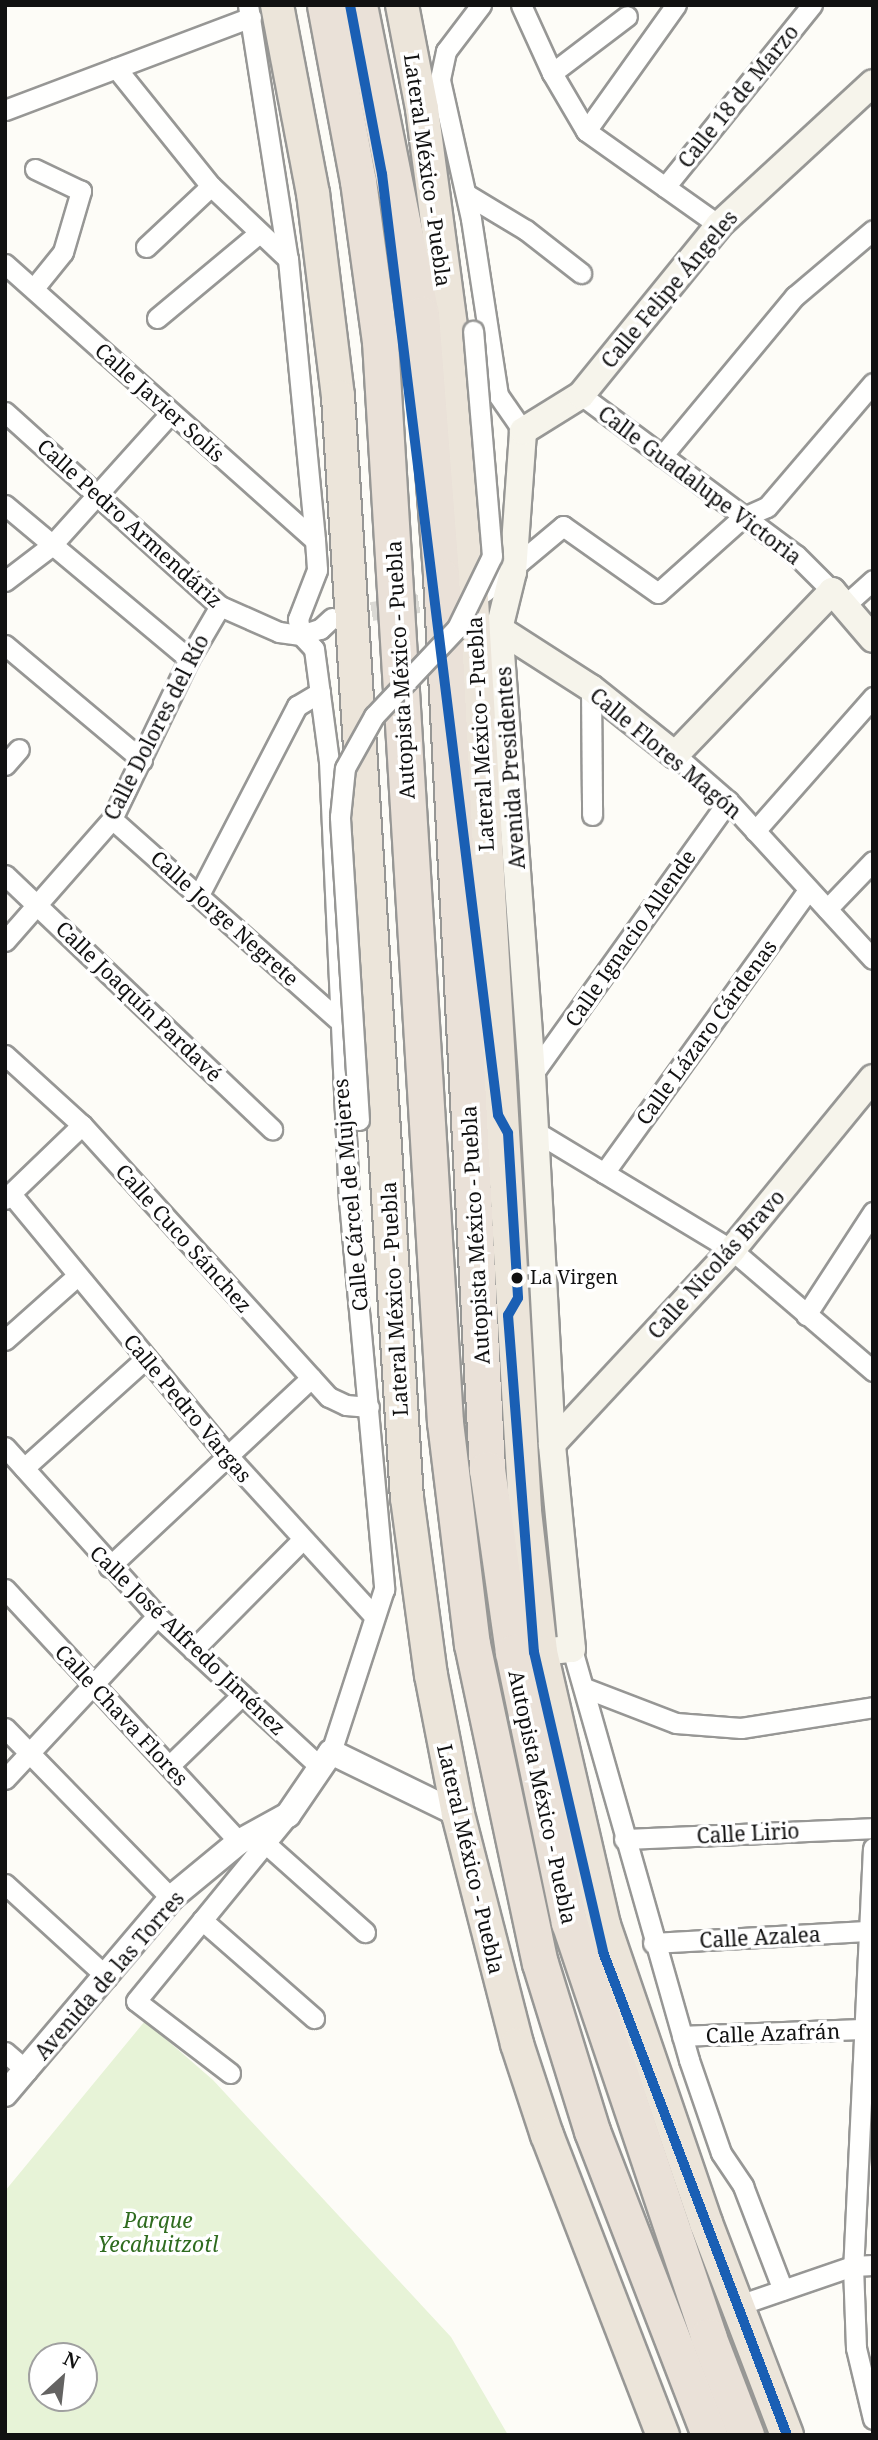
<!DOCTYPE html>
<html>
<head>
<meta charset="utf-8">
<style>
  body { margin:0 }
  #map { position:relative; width:878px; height:2440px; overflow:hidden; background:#fdfcf7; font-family:"Noto Serif",serif }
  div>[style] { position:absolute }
  .green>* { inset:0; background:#e7f3d7 }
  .minor-tunnel>* { height:19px; margin-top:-9.5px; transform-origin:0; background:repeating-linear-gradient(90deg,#dad9d4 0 19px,transparent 0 29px) }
  .roads { filter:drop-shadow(2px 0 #979795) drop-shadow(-2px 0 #979795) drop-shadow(0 2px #979795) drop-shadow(0 -2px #979795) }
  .minor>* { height:19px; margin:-9.5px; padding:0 9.5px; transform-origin:9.5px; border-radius:9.5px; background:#fffffe }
  .tertiary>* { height:24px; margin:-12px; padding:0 12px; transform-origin:12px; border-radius:12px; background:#fffffe }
  .secondary>* { height:26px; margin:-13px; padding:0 13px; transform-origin:13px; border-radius:13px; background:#f6f4eb }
  .trunk>* { height:32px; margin:-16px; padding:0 16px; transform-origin:16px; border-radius:16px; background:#ece5da }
  .motorway>* { height:35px; margin:-17.5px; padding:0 17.5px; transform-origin:17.5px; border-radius:17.5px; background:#eae1d8 }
  .bridges { filter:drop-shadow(2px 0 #979795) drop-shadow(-2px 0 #979795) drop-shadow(0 2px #979795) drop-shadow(0 -2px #979795) }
  .minor-bridge>* { height:19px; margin:-9.5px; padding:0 9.5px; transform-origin:9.5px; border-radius:9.5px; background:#fffffe }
  .bus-1>* { height:10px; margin:-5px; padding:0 5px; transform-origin:5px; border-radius:5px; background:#1a5fb4 }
  .dots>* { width:19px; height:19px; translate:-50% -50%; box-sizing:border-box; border:4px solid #fff; border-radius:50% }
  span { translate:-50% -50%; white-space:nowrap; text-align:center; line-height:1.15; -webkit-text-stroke:7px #fff; paint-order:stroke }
  .bus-label { font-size:19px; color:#111 }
  .left { translate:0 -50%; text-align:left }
  .street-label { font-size:21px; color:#111 }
  .park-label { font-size:21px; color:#2f6b1f; font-style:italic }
  .frame { position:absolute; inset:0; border:7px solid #111; pointer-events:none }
  .north { position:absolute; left:28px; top:2342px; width:70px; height:70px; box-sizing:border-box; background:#fff; border:2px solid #a0a0a0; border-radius:50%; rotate:27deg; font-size:19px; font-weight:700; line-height:28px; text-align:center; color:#111 }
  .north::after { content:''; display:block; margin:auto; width:24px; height:32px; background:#646362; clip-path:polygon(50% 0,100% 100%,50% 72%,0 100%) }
</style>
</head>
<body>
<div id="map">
  <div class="green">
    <div style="clip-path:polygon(evenodd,145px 2021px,213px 2080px,451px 2337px,508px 2435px,5px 2435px,5px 2191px,145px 2021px,42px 2356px,84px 2356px,84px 2398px,42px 2398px,42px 2356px)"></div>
  </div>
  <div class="minor-tunnel">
    <div style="left:343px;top:616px;width:107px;rotate:-9.7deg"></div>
  </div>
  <div class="roads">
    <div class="minor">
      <div style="left:248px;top:5px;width:257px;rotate:81.1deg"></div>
      <div style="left:288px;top:259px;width:282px;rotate:84.5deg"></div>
      <div style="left:315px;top:540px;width:30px;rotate:86deg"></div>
      <div style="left:317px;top:570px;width:53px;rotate:111.2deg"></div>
      <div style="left:298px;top:619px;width:16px;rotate:79deg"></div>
      <div style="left:481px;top:5px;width:58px;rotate:127.3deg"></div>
      <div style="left:446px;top:51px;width:30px;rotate:102deg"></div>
      <div style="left:440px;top:80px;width:142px;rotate:77.4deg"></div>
      <div style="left:471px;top:219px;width:178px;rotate:81.3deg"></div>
      <div style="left:498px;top:395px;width:44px;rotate:55.2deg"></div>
      <div style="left:521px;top:5px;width:75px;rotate:65.5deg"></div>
      <div style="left:552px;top:73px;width:67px;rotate:59.6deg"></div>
      <div style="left:586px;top:131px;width:163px;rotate:35.3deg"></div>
      <div style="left:116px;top:68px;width:151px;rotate:51.2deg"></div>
      <div style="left:211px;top:186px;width:106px;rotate:43.5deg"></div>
      <div style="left:552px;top:73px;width:94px;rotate:-37.2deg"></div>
      <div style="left:5px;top:110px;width:263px;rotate:-20.7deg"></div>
      <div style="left:586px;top:131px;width:155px;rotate:-54.5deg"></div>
      <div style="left:665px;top:187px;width:234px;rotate:-51.1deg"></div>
      <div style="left:466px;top:194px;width:70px;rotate:31deg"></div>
      <div style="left:526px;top:230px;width:70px;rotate:38deg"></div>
      <div style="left:146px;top:247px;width:89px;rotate:-43.2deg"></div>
      <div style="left:5px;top:264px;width:415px;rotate:41.7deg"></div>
      <div style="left:34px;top:288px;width:46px;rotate:-51.1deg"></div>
      <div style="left:63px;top:252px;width:64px;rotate:-73.6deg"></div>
      <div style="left:81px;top:191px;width:51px;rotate:-154.4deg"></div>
      <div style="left:157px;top:318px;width:133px;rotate:-39.8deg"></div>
      <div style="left:581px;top:395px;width:268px;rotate:36.7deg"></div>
      <div style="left:796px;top:555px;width:51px;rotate:45deg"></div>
      <div style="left:5px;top:412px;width:290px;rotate:42.1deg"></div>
      <div style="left:220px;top:606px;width:64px;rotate:23.8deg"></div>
      <div style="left:279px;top:632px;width:22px;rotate:8deg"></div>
      <div style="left:301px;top:635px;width:20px;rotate:-18deg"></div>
      <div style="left:320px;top:629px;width:16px;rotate:-43deg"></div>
      <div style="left:662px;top:456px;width:208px;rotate:-50.3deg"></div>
      <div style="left:795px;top:296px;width:102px;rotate:-40.2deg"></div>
      <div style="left:5px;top:505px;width:240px;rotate:39.9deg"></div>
      <div style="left:5px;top:581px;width:58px;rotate:-37.3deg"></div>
      <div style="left:51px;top:546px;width:178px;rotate:-48deg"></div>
      <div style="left:484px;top:592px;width:103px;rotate:-39.9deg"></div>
      <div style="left:563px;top:526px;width:116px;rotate:35.2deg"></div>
      <div style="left:658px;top:593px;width:113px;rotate:-41.8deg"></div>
      <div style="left:742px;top:518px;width:27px;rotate:-24deg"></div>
      <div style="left:767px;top:507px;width:163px;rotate:-49.5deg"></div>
      <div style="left:843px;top:607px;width:40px;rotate:-42deg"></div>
      <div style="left:301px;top:635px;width:19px;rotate:47deg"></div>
      <div style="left:314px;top:649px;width:113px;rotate:82.4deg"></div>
      <div style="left:329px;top:761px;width:440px;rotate:87.4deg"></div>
      <div style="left:349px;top:1201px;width:390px;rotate:84.8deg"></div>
      <div style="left:384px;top:1589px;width:171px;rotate:108deg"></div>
      <div style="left:5px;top:645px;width:179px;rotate:40deg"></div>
      <div style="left:591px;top:688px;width:127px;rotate:89.5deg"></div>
      <div style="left:675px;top:755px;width:70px;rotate:41deg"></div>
      <div style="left:728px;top:801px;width:214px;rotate:47.5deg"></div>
      <div style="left:5px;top:765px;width:21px;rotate:-49deg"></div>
      <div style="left:112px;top:819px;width:301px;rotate:41.6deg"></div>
      <div style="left:755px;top:831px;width:179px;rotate:-48.6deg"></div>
      <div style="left:5px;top:875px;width:369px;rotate:43.6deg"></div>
      <div style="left:200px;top:893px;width:211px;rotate:-62.6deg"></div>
      <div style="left:297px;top:706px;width:27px;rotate:-31deg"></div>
      <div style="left:827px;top:909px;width:66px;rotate:-46.2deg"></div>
      <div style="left:5px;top:941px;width:162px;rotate:-48.7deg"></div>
      <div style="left:112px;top:819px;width:178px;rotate:-64.3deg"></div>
      <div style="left:189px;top:659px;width:61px;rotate:-59.7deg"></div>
      <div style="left:5px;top:1055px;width:104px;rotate:42.3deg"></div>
      <div style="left:82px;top:1125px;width:367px;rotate:47.8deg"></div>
      <div style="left:329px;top:1397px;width:19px;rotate:25deg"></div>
      <div style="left:346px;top:1405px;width:23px;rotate:5deg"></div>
      <div style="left:532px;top:1075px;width:337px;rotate:-54.4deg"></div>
      <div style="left:533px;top:1130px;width:232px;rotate:31.1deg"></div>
      <div style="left:732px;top:1250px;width:186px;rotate:40.6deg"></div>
      <div style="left:604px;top:1173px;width:349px;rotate:-54.2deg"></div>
      <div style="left:11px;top:1194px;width:340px;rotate:50.4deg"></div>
      <div style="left:228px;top:1456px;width:215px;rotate:47.6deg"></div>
      <div style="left:5px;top:1199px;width:107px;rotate:-43.9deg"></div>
      <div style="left:806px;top:1315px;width:123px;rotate:-57deg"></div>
      <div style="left:5px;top:1340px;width:95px;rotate:-41.6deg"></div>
      <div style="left:5px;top:1447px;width:227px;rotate:48deg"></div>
      <div style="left:157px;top:1616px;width:222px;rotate:42.8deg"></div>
      <div style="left:24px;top:1468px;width:164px;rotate:-42deg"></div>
      <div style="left:109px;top:1567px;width:277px;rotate:-43.1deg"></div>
      <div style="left:5px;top:1589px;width:345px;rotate:47.2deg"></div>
      <div style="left:572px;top:1649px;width:427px;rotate:74.1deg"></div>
      <div style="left:689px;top:2060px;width:98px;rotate:71deg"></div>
      <div style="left:721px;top:2153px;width:40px;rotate:56deg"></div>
      <div style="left:743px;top:2186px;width:111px;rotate:69deg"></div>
      <div style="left:193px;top:1650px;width:155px;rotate:-45.3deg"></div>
      <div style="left:585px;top:1688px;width:97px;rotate:21deg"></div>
      <div style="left:676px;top:1723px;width:65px;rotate:4.4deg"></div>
      <div style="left:741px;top:1728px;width:134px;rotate:-9deg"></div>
      <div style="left:5px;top:1728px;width:238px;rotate:45.7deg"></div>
      <div style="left:169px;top:1766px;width:102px;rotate:-44.2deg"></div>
      <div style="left:5px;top:1779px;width:223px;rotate:-47deg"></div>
      <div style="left:624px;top:1839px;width:249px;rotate:-2.5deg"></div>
      <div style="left:265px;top:1843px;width:134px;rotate:41.7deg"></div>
      <div style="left:873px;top:1848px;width:418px;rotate:92.7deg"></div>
      <div style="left:853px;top:2266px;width:82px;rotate:87.9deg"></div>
      <div style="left:856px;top:2348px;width:73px;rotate:76.5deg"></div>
      <div style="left:5px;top:1884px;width:138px;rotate:42.4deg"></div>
      <div style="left:202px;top:1920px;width:149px;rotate:41.2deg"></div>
      <div style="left:653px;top:1943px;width:213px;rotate:-3.2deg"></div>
      <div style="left:682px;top:2036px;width:183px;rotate:-2.2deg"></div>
      <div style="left:5px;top:2052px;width:29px;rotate:41deg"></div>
      <div style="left:230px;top:2073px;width:118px;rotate:-142.5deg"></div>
      <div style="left:136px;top:2001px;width:234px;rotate:-50.7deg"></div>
      <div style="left:736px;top:2306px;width:124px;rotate:-18.9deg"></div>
      <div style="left:853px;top:2266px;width:20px;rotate:-3deg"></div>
    </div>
    <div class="tertiary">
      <div style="left:5px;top:2094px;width:257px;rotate:-49.7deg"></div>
      <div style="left:171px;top:1898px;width:88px;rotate:-39.5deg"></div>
      <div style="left:239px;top:1842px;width:56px;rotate:-28.9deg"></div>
      <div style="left:288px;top:1815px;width:76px;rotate:-55.7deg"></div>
      <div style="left:331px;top:1752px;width:141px;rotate:26deg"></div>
    </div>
    <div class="secondary">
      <div style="left:499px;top:629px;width:109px;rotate:32.7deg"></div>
      <div style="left:591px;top:688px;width:107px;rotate:38.6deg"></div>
      <div style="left:675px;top:755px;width:227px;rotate:-46.2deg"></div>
      <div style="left:832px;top:591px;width:63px;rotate:49.5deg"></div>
      <div style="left:552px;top:1444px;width:265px;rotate:-47.1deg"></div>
      <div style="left:732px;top:1250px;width:222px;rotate:-50.7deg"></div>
      <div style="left:541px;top:1652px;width:31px;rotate:-6deg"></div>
      <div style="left:572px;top:1649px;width:206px;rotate:-95.6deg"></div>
      <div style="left:552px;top:1444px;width:370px;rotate:-93.1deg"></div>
      <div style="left:532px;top:1075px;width:447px;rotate:-94.2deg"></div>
      <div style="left:499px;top:629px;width:59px;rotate:-76.2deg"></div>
      <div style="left:513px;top:572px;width:141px;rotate:-85.9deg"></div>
      <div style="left:523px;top:431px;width:68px;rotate:-31.8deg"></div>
      <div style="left:581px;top:395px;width:219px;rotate:-50.9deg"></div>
      <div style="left:719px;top:225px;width:209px;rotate:-42.7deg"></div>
    </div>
    <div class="trunk">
      <div style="left:277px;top:5px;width:191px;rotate:79.2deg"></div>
      <div style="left:313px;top:193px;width:205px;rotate:83deg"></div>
      <div style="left:338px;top:396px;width:1104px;rotate:86.42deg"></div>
      <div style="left:407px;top:1498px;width:179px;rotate:82.3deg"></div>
      <div style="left:431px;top:1675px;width:142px;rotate:79deg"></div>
      <div style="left:458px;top:1814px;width:237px;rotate:75.6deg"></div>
      <div style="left:517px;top:2044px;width:96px;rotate:71.8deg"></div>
      <div style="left:547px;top:2135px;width:322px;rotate:68.9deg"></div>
      <div style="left:402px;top:5px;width:106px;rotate:79.1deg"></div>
      <div style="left:422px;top:109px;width:287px;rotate:82.4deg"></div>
      <div style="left:460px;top:393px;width:1120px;rotate:86.67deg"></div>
      <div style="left:525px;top:1511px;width:142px;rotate:83.5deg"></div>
      <div style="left:541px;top:1652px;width:280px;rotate:77deg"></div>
      <div style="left:604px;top:1925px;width:315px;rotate:71.1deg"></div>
      <div style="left:706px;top:2223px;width:227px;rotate:69.1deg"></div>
    </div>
    <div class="motorway">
      <div style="left:325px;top:5px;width:179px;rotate:79.4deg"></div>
      <div style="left:358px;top:181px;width:162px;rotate:82.2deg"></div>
      <div style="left:380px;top:341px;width:1083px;rotate:86.56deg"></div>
      <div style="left:445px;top:1422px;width:224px;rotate:83.1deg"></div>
      <div style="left:472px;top:1644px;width:326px;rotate:78deg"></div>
      <div style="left:540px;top:1963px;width:176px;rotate:72.8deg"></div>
      <div style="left:592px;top:2131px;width:326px;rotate:68.9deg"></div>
      <div style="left:359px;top:5px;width:315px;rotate:78.7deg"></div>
      <div style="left:421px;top:314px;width:263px;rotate:85.6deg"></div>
      <div style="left:441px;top:576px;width:894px;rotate:87.05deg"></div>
      <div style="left:487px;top:1469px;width:185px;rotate:81.9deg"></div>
      <div style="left:513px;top:1652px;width:276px;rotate:78.3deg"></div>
      <div style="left:569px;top:1922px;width:437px;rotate:71.4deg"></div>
      <div style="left:708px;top:2336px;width:106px;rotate:69deg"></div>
    </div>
  </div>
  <div class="bridges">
    <div class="minor-bridge">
      <div style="left:359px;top:1120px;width:304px;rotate:-93.6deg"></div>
      <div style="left:340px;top:817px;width:49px;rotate:-84.2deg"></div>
      <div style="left:345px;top:768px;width:60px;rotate:-60.9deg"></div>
      <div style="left:374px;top:716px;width:121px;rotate:-46.7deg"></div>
      <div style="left:457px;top:628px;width:80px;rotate:-64.1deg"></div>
      <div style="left:492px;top:556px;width:226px;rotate:-94.8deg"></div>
    </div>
  </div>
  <div class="bus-1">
    <div style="left:350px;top:5px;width:172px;rotate:79.3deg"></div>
    <div style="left:382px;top:174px;width:948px;rotate:82.97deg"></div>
    <div style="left:498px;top:1115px;width:21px;rotate:61deg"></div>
    <div style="left:508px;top:1133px;width:165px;rotate:86.5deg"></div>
    <div style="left:518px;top:1298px;width:20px;rotate:120deg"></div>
    <div style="left:508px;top:1315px;width:338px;rotate:85.6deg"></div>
    <div style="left:534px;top:1652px;width:308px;rotate:77deg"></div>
    <div style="left:603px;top:1952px;width:517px;rotate:69.15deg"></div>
  </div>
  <div class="dots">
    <div style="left:517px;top:1278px;background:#111"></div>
  </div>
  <div class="bus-label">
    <span class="left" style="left:530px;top:1278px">La Virgen</span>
  </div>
  <div class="street-label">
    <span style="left:738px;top:96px;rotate:-51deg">Calle 18 de Marzo</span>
    <span style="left:428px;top:170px;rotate:82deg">Lateral México - Puebla</span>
    <span style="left:669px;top:289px;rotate:-50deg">Calle Felipe Ángeles</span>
    <span style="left:160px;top:402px;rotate:42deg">Calle Javier Solís</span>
    <span style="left:700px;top:485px;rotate:37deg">Calle Guadalupe Victoria</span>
    <span style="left:130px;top:523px;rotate:42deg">Calle Pedro Armendáriz</span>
    <span style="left:400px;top:670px;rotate:-93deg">Autopista México - Puebla</span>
    <span style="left:156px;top:727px;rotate:-63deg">Calle Dolores del Río</span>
    <span style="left:480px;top:734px;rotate:-93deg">Lateral México - Puebla</span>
    <span style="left:666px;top:753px;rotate:40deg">Calle Flores Magón</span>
    <span style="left:510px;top:768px;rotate:-94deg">Avenida Presidentes</span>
    <span style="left:225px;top:918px;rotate:42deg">Calle Jorge Negrete</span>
    <span style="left:630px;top:938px;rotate:-55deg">Calle Ignacio Allende</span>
    <span style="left:139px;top:1001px;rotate:44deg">Calle Joaquín Pardavé</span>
    <span style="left:706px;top:1032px;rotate:-54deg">Calle Lázaro Cárdenas</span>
    <span style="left:350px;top:1195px;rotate:-95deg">Calle Cárcel de Mujeres</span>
    <span style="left:475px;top:1235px;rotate:-93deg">Autopista México - Puebla</span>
    <span style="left:184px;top:1238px;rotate:48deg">Calle Cuco Sánchez</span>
    <span style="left:716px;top:1264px;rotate:-48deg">Calle Nicolás Bravo</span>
    <span style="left:394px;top:1299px;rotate:-93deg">Lateral México - Puebla</span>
    <span style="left:188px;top:1408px;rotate:50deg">Calle Pedro Vargas</span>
    <span style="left:188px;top:1640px;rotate:44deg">Calle José Alfredo Jiménez</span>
    <span style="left:122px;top:1715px;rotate:47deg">Calle Chava Flores</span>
    <span style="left:543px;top:1797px;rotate:78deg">Autopista México - Puebla</span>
    <span style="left:748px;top:1833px;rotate:-3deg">Calle Lirio</span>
    <span style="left:471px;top:1859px;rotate:77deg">Lateral México - Puebla</span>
    <span style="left:760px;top:1937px;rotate:-3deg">Calle Azalea</span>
    <span style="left:109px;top:1975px;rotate:-49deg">Avenida de las Torres</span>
    <span style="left:773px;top:2033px;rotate:-2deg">Calle Azafrán</span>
  </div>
  <div class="park-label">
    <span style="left:158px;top:2232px">Parque<br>Yecahuitzotl</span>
  </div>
  <div class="frame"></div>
  <div class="north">N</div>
</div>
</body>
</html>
